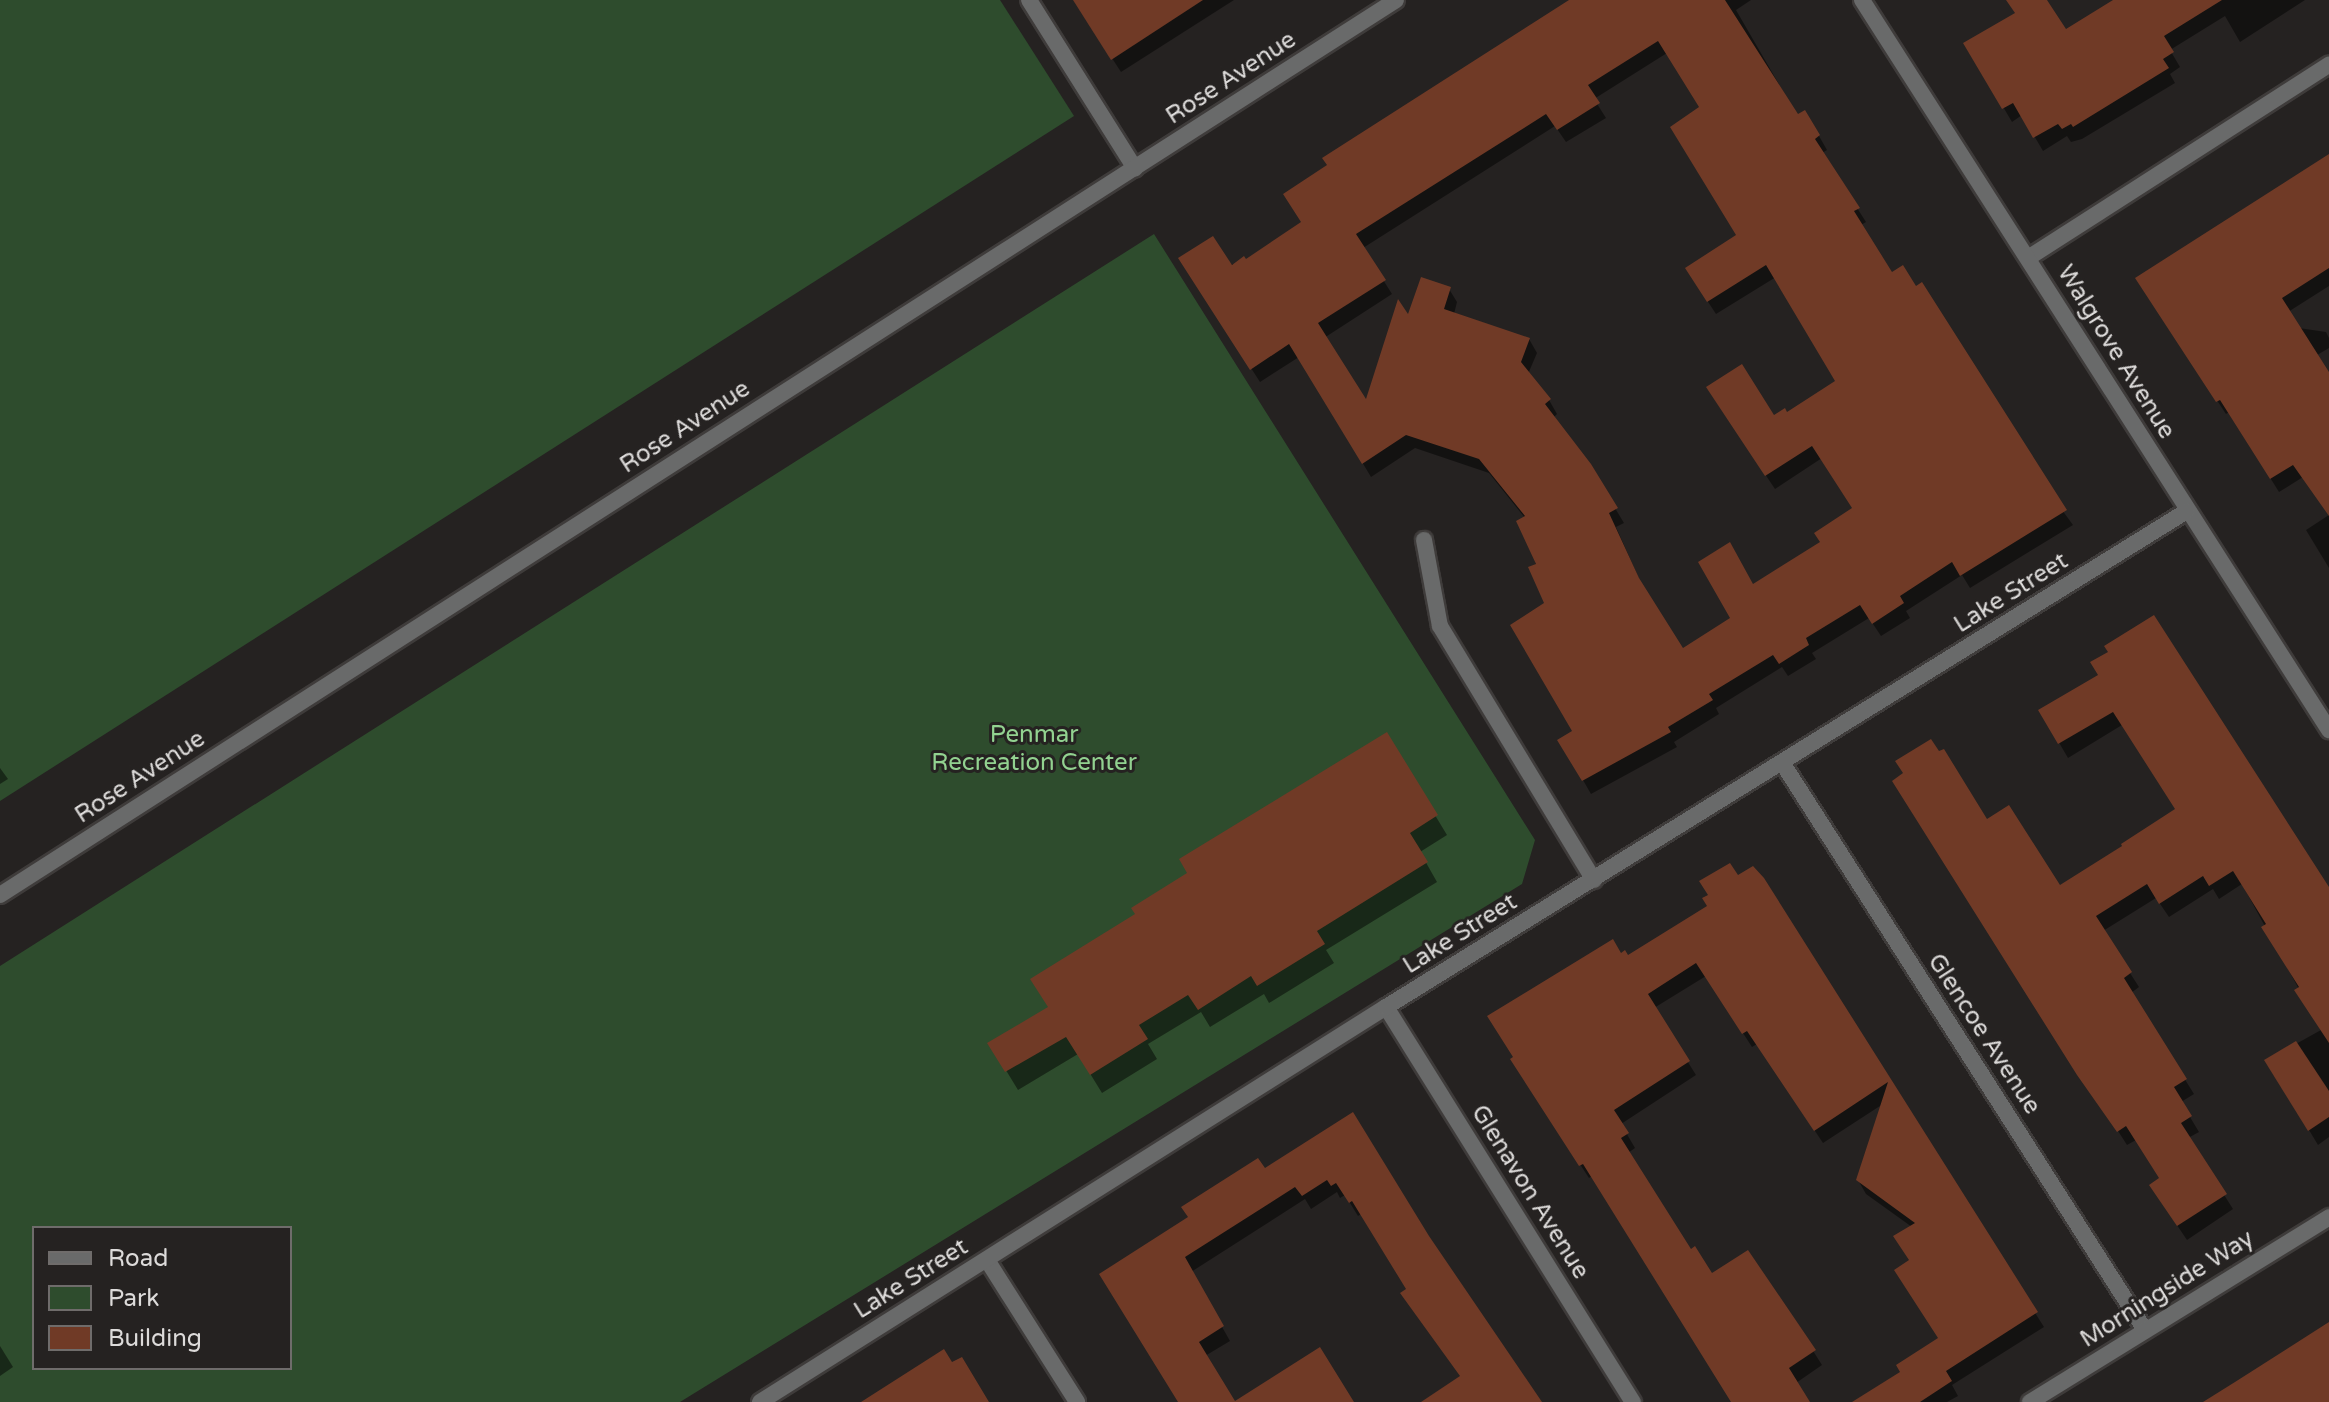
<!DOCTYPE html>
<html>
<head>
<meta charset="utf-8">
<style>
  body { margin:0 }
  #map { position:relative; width:2329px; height:1402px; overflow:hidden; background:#252221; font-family:"Varela Round",sans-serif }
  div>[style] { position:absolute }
  .green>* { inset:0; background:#2e4c2d }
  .shadow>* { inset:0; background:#0007 }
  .building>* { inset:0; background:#703a26 }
  .roads { filter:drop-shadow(2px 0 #3f3c3b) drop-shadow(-2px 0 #3f3c3b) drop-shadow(0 2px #3f3c3b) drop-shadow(0 -2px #3f3c3b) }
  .minor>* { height:16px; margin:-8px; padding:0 8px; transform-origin:8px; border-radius:8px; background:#696a6a }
  .tertiary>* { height:16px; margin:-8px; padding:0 8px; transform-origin:8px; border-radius:8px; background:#696a6a }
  span { translate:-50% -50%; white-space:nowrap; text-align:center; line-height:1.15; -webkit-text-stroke:6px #252221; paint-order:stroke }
  .street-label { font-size:24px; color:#dddbda }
  .park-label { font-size:24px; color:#92d290 }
  .legend { position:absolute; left:32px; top:1226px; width:260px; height:144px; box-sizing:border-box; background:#252221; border:2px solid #6f6c6b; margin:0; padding:10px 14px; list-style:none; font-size:24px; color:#dddbda }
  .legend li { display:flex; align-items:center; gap:16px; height:40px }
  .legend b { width:40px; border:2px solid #6f6c6b }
</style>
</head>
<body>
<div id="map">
  <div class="green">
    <div style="clip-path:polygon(0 0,1000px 0,1074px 116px,0 801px)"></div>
    <div style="clip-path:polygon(evenodd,1154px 234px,1535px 840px,1522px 884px,680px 1402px,0 1402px,0 966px,1154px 234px,34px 1228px,290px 1228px,290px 1368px,34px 1368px,34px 1228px)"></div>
  </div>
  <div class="shadow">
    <div style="clip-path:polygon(1074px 0,1234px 0,1121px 72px)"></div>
    <div style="clip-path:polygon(evenodd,1572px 0,1751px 0,1736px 10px,1798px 117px,1819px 136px,1827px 150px,1822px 153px,1866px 222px,1861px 225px,1891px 275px,2073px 525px,1970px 588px,1962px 575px,1906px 611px,1910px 618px,1881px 636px,1869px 618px,1812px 653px,1816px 659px,1788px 676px,1782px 667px,1716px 708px,1719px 714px,1674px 742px,1677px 747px,1591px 794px,1560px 740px,1575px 731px,1525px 518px,1489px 473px,1415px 448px,1371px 477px,1299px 357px,1260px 382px,1189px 272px,1246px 262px,1303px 223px,1572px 0,1667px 53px,1701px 108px,1738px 236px,1695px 282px,1716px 314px,1776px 277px,1837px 382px,1786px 414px,1774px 418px,1716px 401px,1775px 489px,1822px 458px,1854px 509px,1822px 543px,1753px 586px,1732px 619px,1682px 651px,1644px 590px,1616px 527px,1624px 523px,1589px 465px,1553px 418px,1557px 414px,1549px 400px,1528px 374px,1537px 353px,1529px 339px,1454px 314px,1457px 302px,1449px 289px,1409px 319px,1366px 404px,1324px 338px,1392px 294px,1363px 248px,1555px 126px,1566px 142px,1606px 118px,1594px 99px,1667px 53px)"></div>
    <div style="clip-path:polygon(2007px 0,2045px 0,2066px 32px,2117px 0,2305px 0,2240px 42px,2225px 16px,2170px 50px,2180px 67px,2170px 74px,2175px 83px,2082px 139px,2071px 142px,2067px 136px,2043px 151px,2022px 115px,2012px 122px,1966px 44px,2016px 14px)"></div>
    <div style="clip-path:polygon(2329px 157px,2329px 286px,2288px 312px,2299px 328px,2326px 332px,2329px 338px,2329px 348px,2312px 358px,2329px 385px,2329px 515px,2303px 477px,2279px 492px,2229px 412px,2226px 414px,2146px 293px)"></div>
    <div style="clip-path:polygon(2329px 515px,2329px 568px,2306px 530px)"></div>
    <div style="clip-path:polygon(2101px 676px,2329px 889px,2329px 1137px,2318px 1145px,2267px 1060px,2321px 1030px,2242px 884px,2219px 899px,2213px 889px,2169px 917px,2156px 898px,2103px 931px,2139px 987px,2131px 993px,2194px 1094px,2181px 1102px,2199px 1132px,2188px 1138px,2233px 1209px,2187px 1240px,2160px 1200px,2161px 1179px,2136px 1140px,2127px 1145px,1903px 796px,1986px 821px,2059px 888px,2177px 810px,2122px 725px,2068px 758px,2040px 710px)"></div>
    <div style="clip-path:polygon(1386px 734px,1447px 835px,1420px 852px,1437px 882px,1326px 950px,1334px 963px,1269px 1003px,1264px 994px,1210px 1027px,1201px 1012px,1148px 1044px,1157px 1059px,1102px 1093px,1078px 1054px,1018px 1090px,990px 1044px,1050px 1008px,1138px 915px,1190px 874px)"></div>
    <div style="clip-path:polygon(0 768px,8px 779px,0 784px)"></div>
    <div style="clip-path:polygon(1753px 869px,2044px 1327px,1952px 1385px,1958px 1396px,1947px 1402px,1881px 1402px,1903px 1373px,1940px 1339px,1911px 1261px,1912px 1227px,1866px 1194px,1858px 1180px,1883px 1104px,1823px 1143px,1757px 1044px,1752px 1047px,1706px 976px,1654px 1008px,1696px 1075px,1621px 1124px,1635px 1148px,1628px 1153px,1690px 1252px,1711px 1276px,1789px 1313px,1822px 1365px,1796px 1383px,1808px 1402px,1732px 1402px,1592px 1176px,1589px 1178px,1520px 1073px,1620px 955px,1628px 958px,1709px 906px,1738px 878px)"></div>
    <div style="clip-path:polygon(1353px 1115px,1428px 1237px,1537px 1402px,1424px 1402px,1462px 1378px,1361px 1214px,1358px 1216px,1345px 1195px,1340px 1198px,1337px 1192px,1311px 1209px,1305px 1199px,1191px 1272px,1230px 1341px,1205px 1356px,1233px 1402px,1181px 1402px,1109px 1288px,1265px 1171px)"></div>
    <div style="clip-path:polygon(0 1346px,13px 1367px,0 1376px)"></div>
  </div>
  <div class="building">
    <div style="clip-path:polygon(1073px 0,1203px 0,1111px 60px)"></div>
    <div style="clip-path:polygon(evenodd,1569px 0,1725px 0,1798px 114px,1805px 110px,1820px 135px,1815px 139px,1860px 208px,1854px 211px,1892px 272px,1903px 265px,1916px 286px,1922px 282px,2067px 510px,1960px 576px,1952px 562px,1900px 596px,1904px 603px,1872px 624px,1860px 605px,1806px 638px,1809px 645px,1779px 664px,1773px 655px,1709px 694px,1713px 700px,1668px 727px,1671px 732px,1582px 781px,1557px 740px,1572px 731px,1510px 625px,1544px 603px,1528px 567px,1536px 564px,1516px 521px,1525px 516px,1479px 459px,1406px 435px,1362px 464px,1289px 344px,1250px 370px,1178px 258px,1213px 236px,1232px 265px,1244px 256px,1246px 259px,1301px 222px,1283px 194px,1327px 165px,1322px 158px,1569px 0,1658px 41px,1699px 107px,1670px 127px,1736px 235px,1685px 268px,1707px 302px,1766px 265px,1835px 381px,1787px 412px,1785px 408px,1774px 415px,1742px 364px,1706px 387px,1765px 476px,1812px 446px,1852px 508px,1814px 533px,1820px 542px,1753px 584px,1730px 542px,1698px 562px,1730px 618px,1683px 648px,1639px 578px,1609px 513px,1618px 508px,1591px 464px,1545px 404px,1551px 399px,1521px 362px,1530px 338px,1444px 309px,1451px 287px,1421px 277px,1408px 314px,1398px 299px,1366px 399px,1318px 323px,1386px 280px,1356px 234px,1546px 114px,1557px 130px,1600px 103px,1588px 85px,1658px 41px)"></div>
    <div style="clip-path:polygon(2006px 0,2047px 0,2066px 29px,2113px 0,2222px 0,2164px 36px,2174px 52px,2163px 59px,2169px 68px,2073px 127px,2071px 124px,2062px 129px,2058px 124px,2033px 138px,2013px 103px,2002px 109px,1963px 43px,2015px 13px)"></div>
    <div style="clip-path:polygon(2329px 154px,2329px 268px,2282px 298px,2329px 372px,2329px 516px,2293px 465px,2270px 479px,2220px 400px,2216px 402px,2135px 278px)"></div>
    <div style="clip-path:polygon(2154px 615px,2329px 887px,2329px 1043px,2294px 990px,2299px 987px,2261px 927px,2266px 924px,2233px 871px,2209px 886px,2203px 876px,2159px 904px,2147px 884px,2096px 916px,2132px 972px,2124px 978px,2187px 1079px,2174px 1087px,2192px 1116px,2181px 1123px,2227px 1194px,2177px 1226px,2149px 1185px,2159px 1178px,2126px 1126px,2117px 1132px,2077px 1075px,1892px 781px,1903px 773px,1895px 761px,1931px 739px,1939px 751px,1944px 749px,1987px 819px,2009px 805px,2060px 885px,2122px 846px,2121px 844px,2175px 809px,2113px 712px,2058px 744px,2038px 710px,2098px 675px,2090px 662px,2108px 652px,2104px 646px)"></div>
    <div style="clip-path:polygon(1387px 732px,1438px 815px,1410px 833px,1428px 862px,1317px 931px,1325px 944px,1257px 986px,1251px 976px,1198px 1010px,1188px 995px,1139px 1025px,1148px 1039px,1090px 1075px,1066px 1037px,1005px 1072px,987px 1043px,1048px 1007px,1030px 979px,1135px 914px,1131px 908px,1187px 873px,1179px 859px)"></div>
    <div style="clip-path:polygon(1730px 863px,1738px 875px,1753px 866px,1764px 878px,2038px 1312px,1946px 1371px,1952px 1381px,1920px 1402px,1852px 1402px,1900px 1372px,1896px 1365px,1938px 1338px,1894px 1270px,1909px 1260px,1893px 1236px,1915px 1223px,1856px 1180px,1888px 1082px,1814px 1131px,1747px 1031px,1742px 1034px,1696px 963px,1648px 994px,1690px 1061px,1614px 1110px,1629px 1133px,1621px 1138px,1691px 1249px,1695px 1246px,1712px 1273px,1748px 1250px,1816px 1350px,1789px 1368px,1810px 1402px,1731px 1402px,1583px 1164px,1579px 1166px,1510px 1059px,1513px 1057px,1487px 1016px,1613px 939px,1621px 953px,1625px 950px,1628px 955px,1707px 906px,1702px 898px,1708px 895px,1699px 881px)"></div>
    <div style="clip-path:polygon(2296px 1041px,2329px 1091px,2329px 1117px,2308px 1131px,2264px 1060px)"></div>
    <div style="clip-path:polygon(1353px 1112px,1429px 1236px,1542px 1402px,1421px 1402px,1460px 1376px,1400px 1293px,1406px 1289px,1352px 1201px,1349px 1203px,1336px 1183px,1331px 1186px,1327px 1180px,1302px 1196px,1295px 1187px,1185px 1257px,1224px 1326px,1199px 1342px,1235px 1401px,1320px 1347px,1354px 1402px,1178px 1402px,1099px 1274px,1188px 1217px,1181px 1207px,1258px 1158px,1265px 1168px)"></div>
    <div style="clip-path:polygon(2329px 1322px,2329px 1402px,2203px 1402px,2235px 1382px)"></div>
    <div style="clip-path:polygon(944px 1349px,952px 1362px,962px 1357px,989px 1402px,861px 1402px)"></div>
  </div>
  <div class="roads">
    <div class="minor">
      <div style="left:1029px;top:0;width:199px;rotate:57.8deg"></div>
      <div style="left:2028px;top:258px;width:358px;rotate:-32.7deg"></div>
      <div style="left:1424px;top:540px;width:87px;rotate:79.5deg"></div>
      <div style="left:1440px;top:626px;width:297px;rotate:58.8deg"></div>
      <div style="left:1783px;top:764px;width:672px;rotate:57.4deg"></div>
      <div style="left:1386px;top:1007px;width:466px;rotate:58deg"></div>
      <div style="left:987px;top:1260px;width:168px;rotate:57.6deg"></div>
      <div style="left:2030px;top:1402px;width:352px;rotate:-31.7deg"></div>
    </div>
    <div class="tertiary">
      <div style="left:1862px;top:0;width:867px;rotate:57.39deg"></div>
      <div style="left:0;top:895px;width:1658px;rotate:-32.66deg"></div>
      <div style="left:760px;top:1402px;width:740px;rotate:-32.25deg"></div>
      <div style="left:1386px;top:1007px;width:942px;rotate:-31.77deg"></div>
    </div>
  </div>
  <div class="street-label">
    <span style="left:1231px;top:78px;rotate:-33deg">Rose Avenue</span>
    <span style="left:2116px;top:352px;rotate:58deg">Walgrove Avenue</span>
    <span style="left:685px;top:427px;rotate:-33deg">Rose Avenue</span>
    <span style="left:2011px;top:593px;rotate:-32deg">Lake Street</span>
    <span style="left:140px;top:777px;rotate:-33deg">Rose Avenue</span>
    <span style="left:1460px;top:934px;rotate:-32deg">Lake Street</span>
    <span style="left:1984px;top:1034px;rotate:57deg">Glencoe Avenue</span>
    <span style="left:1530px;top:1192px;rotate:58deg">Glenavon Avenue</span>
    <span style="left:911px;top:1279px;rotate:-32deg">Lake Street</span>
    <span style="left:2167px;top:1289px;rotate:-32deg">Morningside Way</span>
  </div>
  <div class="park-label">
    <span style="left:1034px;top:749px">Penmar<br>Recreation Center</span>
  </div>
  <ul class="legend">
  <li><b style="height:10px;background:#696a6a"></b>Road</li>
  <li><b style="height:22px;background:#2e4c2d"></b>Park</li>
  <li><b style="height:22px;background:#703a26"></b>Building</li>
  </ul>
</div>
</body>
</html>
